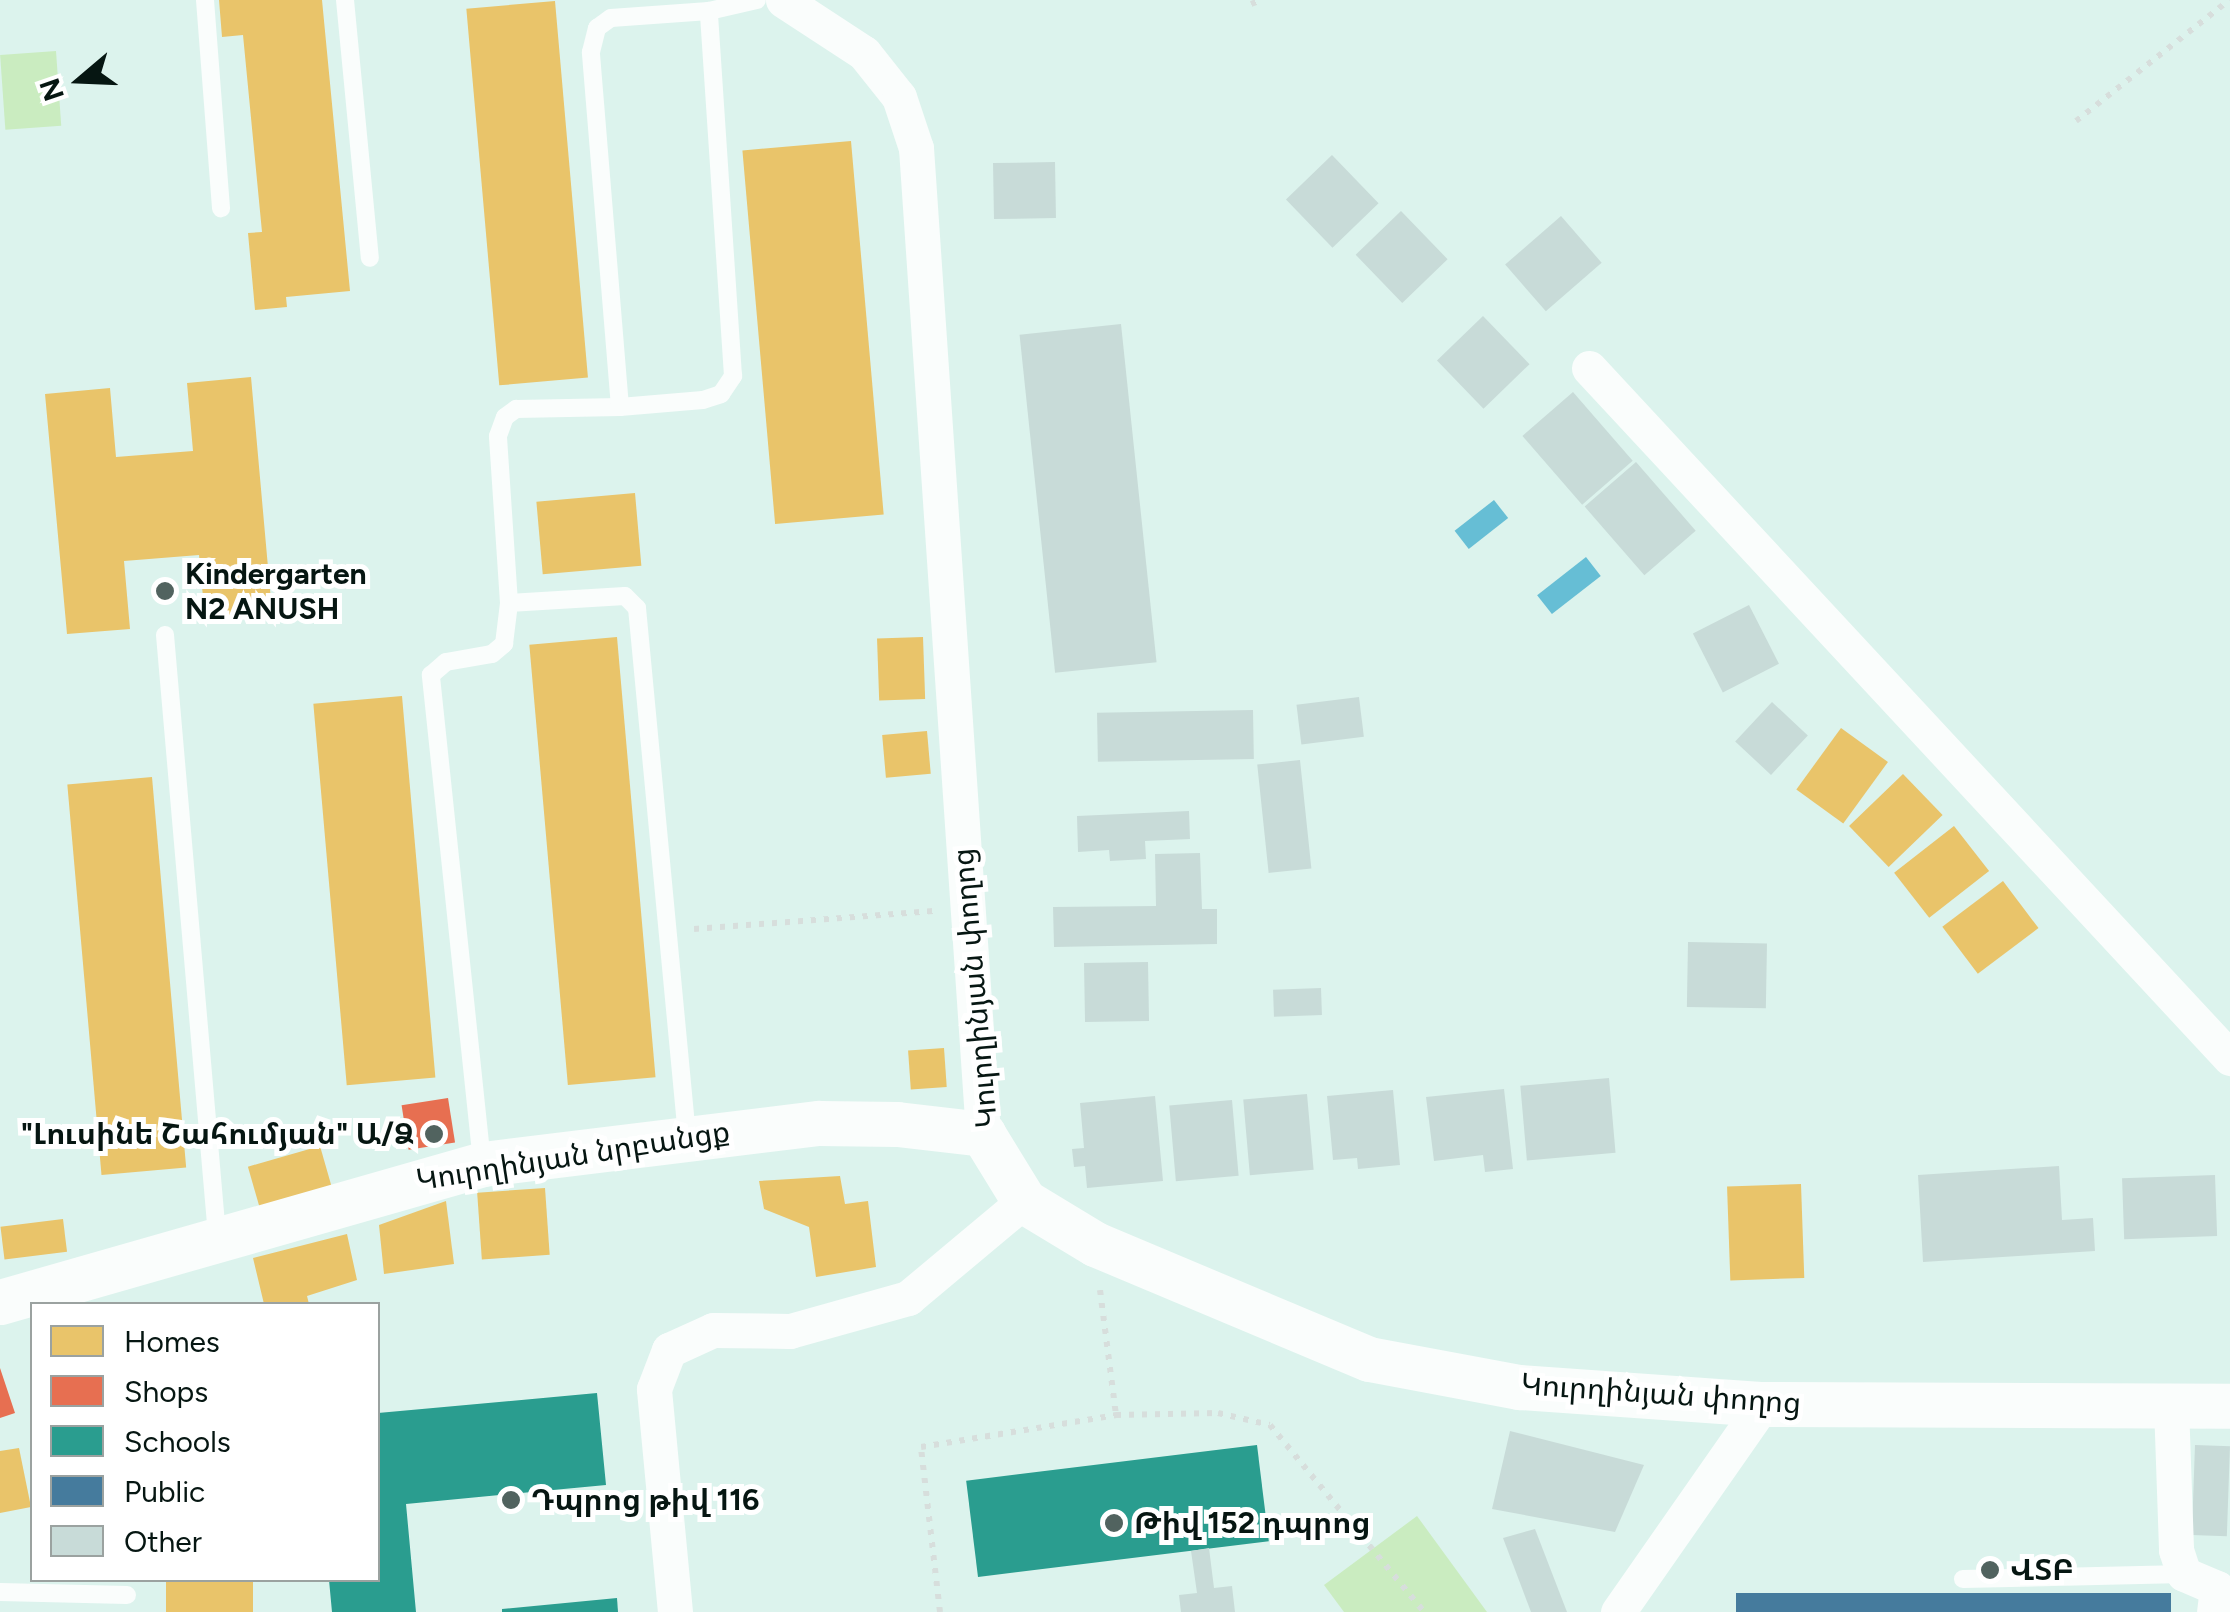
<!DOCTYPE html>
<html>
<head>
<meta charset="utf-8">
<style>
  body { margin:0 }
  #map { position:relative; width:2230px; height:1612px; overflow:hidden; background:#dcf3ed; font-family:Figtree,"Noto Sans Armenian",sans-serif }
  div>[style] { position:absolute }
  .green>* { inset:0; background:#caecc0; transform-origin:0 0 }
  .water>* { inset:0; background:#66bed5; transform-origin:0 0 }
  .homes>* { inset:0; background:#e9c46a; transform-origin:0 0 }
  .shops>* { inset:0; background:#e76f51; transform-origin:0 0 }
  .schools>* { inset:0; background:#2a9d8f; transform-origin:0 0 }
  .public>* { inset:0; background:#457b9d; transform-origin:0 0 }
  .building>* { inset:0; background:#c8dbd8; transform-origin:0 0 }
  .path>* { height:6px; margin-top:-3px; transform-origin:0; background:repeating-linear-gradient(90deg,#d7dedc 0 5px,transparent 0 13px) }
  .service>* { height:18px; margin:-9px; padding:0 9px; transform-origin:9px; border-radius:9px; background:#fafdfc }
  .minor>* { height:35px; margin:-17.5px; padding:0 17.5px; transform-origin:17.5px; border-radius:17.5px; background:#fafdfc }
  .tertiary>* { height:45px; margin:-22.5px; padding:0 22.5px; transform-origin:22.5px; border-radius:22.5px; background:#fafdfc }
  .dots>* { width:28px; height:28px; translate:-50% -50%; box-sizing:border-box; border:5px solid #fff; border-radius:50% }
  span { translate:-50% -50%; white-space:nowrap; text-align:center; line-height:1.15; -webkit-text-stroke:10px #fff; paint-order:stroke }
  .poi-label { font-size:30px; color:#061612; font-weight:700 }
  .left { translate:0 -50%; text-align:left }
  .right { translate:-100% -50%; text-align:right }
  .street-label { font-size:30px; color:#061612 }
  .legend { position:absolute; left:30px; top:1302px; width:350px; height:280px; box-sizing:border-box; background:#fff; border:2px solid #9ba2a0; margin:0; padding:12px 18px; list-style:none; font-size:30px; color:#061612 }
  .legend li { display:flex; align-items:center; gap:20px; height:50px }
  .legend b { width:50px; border:2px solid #9ba2a0 }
  .north { position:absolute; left:30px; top:30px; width:100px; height:100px; -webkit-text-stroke:8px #fff; paint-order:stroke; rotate:251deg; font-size:28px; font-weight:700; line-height:40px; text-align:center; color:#061612 }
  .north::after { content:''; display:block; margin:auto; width:35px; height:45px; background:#061612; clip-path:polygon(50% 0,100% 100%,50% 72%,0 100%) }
</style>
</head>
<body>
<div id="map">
  <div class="green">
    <div style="left:56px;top:51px;width:75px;height:56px;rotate:86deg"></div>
    <div style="clip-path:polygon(1417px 1516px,1487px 1612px,1344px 1612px,1324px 1585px)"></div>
  </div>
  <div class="water">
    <div style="left:1494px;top:500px;width:23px;height:50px;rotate:52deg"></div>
    <div style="left:1586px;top:557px;width:24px;height:62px;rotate:52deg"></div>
  </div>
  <div class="homes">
    <div style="clip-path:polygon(219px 0,322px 0,350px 291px,286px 297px,287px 307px,255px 310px,248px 233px,262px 232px,243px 35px,222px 37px)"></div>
    <div style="left:555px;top:1px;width:378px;height:89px;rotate:85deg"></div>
    <div style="left:851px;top:141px;width:375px;height:109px;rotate:85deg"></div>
    <div style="clip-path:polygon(251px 377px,272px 612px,205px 618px,199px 555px,124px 561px,130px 629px,67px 634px,45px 394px,110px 388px,116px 457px,193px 451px,187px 383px)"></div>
    <div style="left:635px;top:493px;width:73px;height:99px;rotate:85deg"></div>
    <div style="left:617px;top:637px;width:442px;height:88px;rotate:85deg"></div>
    <div style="left:923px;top:637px;width:62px;height:46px;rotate:88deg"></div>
    <div style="left:402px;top:696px;width:383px;height:89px;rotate:85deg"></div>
    <div style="left:1841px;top:728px;width:58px;height:76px;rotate:36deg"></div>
    <div style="left:927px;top:731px;width:43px;height:45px;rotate:85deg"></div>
    <div style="left:1903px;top:774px;width:57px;height:75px;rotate:46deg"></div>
    <div style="left:152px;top:777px;width:392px;height:85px;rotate:85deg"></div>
    <div style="left:1954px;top:826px;width:57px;height:76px;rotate:52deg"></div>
    <div style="left:2003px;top:881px;width:59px;height:76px;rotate:53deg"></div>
    <div style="left:944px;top:1048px;width:39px;height:36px;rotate:86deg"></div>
    <div style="left:320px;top:1146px;width:41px;height:75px;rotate:74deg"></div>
    <div style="clip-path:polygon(840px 1176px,845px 1204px,868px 1201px,876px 1267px,816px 1277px,809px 1227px,764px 1209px,759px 1181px)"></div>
    <div style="left:1801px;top:1184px;width:94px;height:74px;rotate:88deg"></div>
    <div style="left:545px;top:1188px;width:67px;height:68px;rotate:86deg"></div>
    <div style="clip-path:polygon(446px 1201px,454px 1264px,384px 1274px,379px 1225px)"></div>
    <div style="left:63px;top:1219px;width:33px;height:63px;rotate:83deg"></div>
    <div style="clip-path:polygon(347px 1234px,357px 1280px,307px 1296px,309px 1304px,264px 1304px,253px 1258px)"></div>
    <div style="clip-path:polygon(19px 1448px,31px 1507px,0 1513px,0 1451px)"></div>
    <div style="left:166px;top:1580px;width:87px;height:32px"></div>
  </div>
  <div class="shops">
    <div style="left:448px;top:1098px;width:45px;height:47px;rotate:81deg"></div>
    <div style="clip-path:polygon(0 1368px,15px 1413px,0 1418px)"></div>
  </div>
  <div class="schools">
    <div style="clip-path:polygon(597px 1393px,606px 1485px,406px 1504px,416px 1612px,332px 1612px,329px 1580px,378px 1580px,378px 1413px)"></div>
    <div style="left:1257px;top:1445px;width:97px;height:293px;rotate:83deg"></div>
    <div style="clip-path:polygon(617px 1598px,618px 1612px,502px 1612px,502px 1609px)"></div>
  </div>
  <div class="public">
    <div style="left:1736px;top:1593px;width:435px;height:19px"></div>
  </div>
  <div class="building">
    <div style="left:1332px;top:155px;width:67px;height:64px;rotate:46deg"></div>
    <div style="left:1055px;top:162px;width:56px;height:62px;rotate:89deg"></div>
    <div style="left:1401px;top:211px;width:67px;height:63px;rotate:46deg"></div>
    <div style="left:1561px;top:216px;width:62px;height:74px;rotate:49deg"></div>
    <div style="left:1483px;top:316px;width:67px;height:64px;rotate:46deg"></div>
    <div style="left:1121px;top:324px;width:340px;height:102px;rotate:84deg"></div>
    <div style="left:1573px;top:392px;width:91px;height:67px;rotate:49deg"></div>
    <div style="left:1636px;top:462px;width:91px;height:68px;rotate:49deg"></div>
    <div style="left:1749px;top:605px;width:66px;height:63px;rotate:63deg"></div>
    <div style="left:1359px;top:697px;width:40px;height:63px;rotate:83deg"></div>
    <div style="left:1772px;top:702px;width:49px;height:54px;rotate:43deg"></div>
    <div style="left:1253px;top:710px;width:49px;height:156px;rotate:89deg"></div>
    <div style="left:1300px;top:760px;width:109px;height:43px;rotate:84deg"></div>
    <div style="clip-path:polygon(1189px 811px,1190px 839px,1145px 841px,1146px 859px,1110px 861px,1109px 850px,1078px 852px,1077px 816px)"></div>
    <div style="clip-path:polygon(1200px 853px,1202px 909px,1217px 909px,1217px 944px,1054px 947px,1053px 907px,1156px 906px,1155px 854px)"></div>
    <div style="left:1688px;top:942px;width:79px;height:65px;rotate:1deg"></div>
    <div style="left:1148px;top:962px;width:59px;height:64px;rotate:89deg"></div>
    <div style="left:1321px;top:988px;width:27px;height:48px;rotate:88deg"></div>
    <div style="left:1609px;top:1078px;width:75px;height:89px;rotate:85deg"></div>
    <div style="clip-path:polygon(1504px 1089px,1513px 1169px,1485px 1172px,1483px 1155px,1434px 1161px,1426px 1097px)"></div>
    <div style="clip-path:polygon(1393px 1090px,1400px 1165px,1358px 1169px,1357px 1158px,1333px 1160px,1327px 1096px)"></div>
    <div style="left:1307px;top:1094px;width:76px;height:64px;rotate:85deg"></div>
    <div style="clip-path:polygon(1155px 1096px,1163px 1181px,1087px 1188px,1085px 1166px,1074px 1167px,1072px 1149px,1084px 1148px,1080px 1103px)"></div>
    <div style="left:1232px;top:1100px;width:76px;height:63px;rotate:85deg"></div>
    <div style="clip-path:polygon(2059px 1166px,2062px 1220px,2093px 1218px,2095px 1251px,1923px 1262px,1918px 1175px)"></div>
    <div style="left:2215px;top:1175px;width:61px;height:93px;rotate:88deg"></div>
    <div style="clip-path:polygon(1510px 1431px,1644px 1465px,1615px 1532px,1492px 1509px)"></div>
    <div style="left:2195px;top:1445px;width:35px;height:90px;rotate:2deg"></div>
    <div style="clip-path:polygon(1535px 1529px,1567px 1612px,1531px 1612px,1503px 1538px)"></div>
    <div style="clip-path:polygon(1209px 1548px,1214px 1588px,1232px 1586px,1235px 1612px,1181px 1612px,1179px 1595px,1197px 1593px,1191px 1551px)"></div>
  </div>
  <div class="path">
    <div style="left:1251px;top:4px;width:12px;rotate:-20deg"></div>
    <div style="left:2076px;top:121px;width:195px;rotate:-38.3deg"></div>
    <div style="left:694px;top:929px;width:243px;rotate:-4.3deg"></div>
    <div style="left:1100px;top:1290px;width:126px;rotate:82.7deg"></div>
    <div style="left:1116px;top:1415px;width:102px;rotate:-1.1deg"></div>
    <div style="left:1218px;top:1413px;width:53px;rotate:13deg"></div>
    <div style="left:1270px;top:1425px;width:242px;rotate:50.5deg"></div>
    <div style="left:940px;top:1612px;width:166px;rotate:-96.6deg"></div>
    <div style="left:921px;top:1447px;width:198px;rotate:-9.3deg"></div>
  </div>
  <div class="service">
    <div style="left:205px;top:0;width:209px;rotate:85.6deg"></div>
    <div style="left:345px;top:0;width:259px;rotate:84.5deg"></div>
    <div style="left:620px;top:407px;width:83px;rotate:-4.8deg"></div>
    <div style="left:703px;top:400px;width:19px;rotate:-18deg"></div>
    <div style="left:721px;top:394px;width:22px;rotate:-56deg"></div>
    <div style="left:733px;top:376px;width:366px;rotate:-93.8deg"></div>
    <div style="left:509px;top:603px;width:116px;rotate:-3.5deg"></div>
    <div style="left:625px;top:596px;width:17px;rotate:45deg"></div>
    <div style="left:637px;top:608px;width:530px;rotate:84.59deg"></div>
    <div style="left:165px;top:635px;width:602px;rotate:85.05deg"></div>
    <div style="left:482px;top:1162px;width:490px;rotate:-96deg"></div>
    <div style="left:431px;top:675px;width:20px;rotate:-41deg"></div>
    <div style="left:446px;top:662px;width:47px;rotate:-9.9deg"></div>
    <div style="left:492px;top:654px;width:16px;rotate:-40deg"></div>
    <div style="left:504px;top:644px;width:41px;rotate:-83deg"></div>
    <div style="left:509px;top:603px;width:167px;rotate:-93.8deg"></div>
    <div style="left:498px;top:436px;width:20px;rotate:-70deg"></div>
    <div style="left:505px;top:417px;width:14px;rotate:-36deg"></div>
    <div style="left:516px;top:409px;width:104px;rotate:-1.1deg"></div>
    <div style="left:620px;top:407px;width:356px;rotate:-94.7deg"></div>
    <div style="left:591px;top:52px;width:25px;rotate:-76deg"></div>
    <div style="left:597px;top:28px;width:17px;rotate:-36deg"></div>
    <div style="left:611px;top:18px;width:98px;rotate:-4.1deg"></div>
    <div style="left:709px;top:11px;width:49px;rotate:-12.9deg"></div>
    <div style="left:1963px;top:1579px;width:221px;rotate:-1.3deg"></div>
    <div style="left:0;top:1592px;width:127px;rotate:1.4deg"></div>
  </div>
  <div class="minor">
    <div style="left:783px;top:0;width:97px;rotate:33.2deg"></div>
    <div style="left:864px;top:53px;width:56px;rotate:51.5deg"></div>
    <div style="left:899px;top:97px;width:54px;rotate:71.6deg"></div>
    <div style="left:916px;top:148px;width:988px;rotate:86.11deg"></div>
    <div style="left:1589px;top:368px;width:942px;rotate:47.11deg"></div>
    <div style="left:2171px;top:1405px;width:145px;rotate:88deg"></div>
    <div style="left:2176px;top:1550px;width:25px;rotate:72deg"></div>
    <div style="left:2184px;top:1574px;width:36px;rotate:23deg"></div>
    <div style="left:2217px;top:1588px;width:24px;rotate:97deg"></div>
    <div style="left:675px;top:1612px;width:224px;rotate:-95.4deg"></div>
    <div style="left:654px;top:1389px;width:42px;rotate:-69deg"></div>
    <div style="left:669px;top:1350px;width:48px;rotate:-24.4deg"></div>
    <div style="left:713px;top:1330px;width:77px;rotate:0.7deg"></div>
    <div style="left:790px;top:1331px;width:123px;rotate:-15.6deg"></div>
    <div style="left:908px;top:1298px;width:151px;rotate:-39.9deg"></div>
    <div style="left:1618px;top:1612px;width:254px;rotate:-55.1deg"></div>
  </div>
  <div class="tertiary">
    <div style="left:0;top:1302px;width:502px;rotate:-15.95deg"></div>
    <div style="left:483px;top:1164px;width:338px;rotate:-7deg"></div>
    <div style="left:819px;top:1123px;width:78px;rotate:0.7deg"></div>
    <div style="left:897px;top:1124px;width:87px;rotate:6.6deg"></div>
    <div style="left:983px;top:1134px;width:79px;rotate:58.5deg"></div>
    <div style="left:1024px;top:1201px;width:83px;rotate:31.2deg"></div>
    <div style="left:1095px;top:1244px;width:297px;rotate:22.8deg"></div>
    <div style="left:1369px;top:1359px;width:153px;rotate:10.6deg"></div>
    <div style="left:1519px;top:1387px;width:245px;rotate:4deg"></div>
    <div style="left:1763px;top:1404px;width:467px;rotate:0.2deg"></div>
  </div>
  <div class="dots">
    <div style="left:165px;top:591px;background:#51635f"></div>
    <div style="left:434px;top:1134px;background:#51635f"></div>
    <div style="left:511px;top:1500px;background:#51635f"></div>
    <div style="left:1114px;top:1523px;background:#51635f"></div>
    <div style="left:1990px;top:1570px;background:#51635f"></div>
  </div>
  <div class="poi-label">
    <span class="left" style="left:185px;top:591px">Kindergarten<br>N2 ANUSH</span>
    <span class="right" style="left:414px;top:1134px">"Լուսինե Շահումյան" Ա/Ձ</span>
    <span class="left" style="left:531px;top:1500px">Դպրոց թիվ 116</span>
    <span class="left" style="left:1134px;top:1523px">Թիվ 152 դպրոց</span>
    <span class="left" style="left:2010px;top:1570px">ՎՏԲ</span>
  </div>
  <div class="street-label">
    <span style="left:975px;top:988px;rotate:-95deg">Կուրղինյան փողոց</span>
    <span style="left:573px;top:1156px;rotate:-9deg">Կուրղինյան նրբանցք</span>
    <span style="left:1661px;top:1394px;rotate:4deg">Կուրղինյան փողոց</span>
  </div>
  <ul class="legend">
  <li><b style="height:28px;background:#e9c46a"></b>Homes</li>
  <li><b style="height:28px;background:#e76f51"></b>Shops</li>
  <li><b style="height:28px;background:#2a9d8f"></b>Schools</li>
  <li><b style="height:28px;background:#457b9d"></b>Public</li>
  <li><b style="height:28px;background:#c8dbd8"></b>Other</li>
  </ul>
  <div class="north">N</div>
</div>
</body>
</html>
